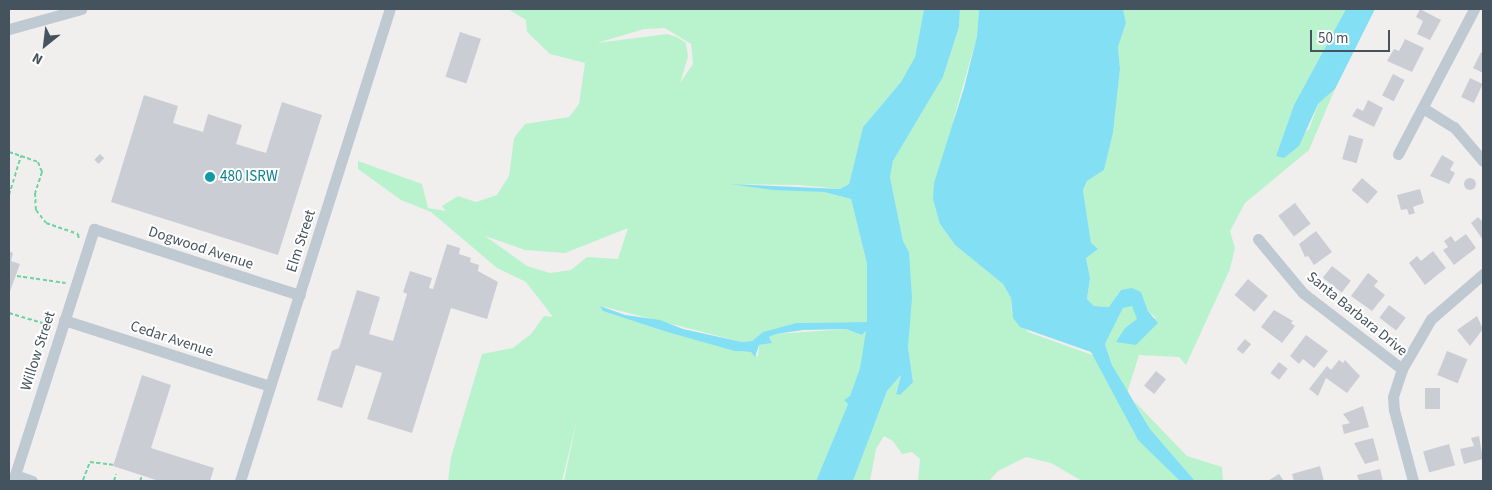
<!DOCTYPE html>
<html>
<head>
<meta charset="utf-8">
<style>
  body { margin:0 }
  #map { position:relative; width:1492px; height:490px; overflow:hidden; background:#f1eeee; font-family:"Source Sans 3",sans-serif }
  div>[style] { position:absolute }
  .green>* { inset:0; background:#b9f3ce }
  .water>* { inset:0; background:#82dff4 }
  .building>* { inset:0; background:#caced4; transform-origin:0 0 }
  .round { border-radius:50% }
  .path>* { height:2px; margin-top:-1px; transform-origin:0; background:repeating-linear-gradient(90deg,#6ed49f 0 4px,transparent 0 6.5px) }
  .minor>* { height:11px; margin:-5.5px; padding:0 5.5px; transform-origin:5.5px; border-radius:5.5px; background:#bec9d2 }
  .dots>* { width:14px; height:14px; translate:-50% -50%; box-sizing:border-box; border:2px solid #fff; border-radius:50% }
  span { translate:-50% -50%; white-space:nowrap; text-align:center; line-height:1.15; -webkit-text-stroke:4px #fff; paint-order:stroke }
  .culture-label { font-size:15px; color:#0d838f }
  .left { translate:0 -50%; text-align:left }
  .street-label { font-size:15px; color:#45535e }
  .frame { position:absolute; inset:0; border:10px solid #45535e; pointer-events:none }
  .north { position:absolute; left:20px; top:20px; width:50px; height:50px; -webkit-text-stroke:4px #fff; paint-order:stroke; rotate:209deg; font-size:14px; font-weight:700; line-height:20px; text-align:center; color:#45535e }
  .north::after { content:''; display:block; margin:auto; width:18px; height:22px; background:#45535e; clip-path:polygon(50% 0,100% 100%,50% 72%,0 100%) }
  .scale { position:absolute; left:1310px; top:30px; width:80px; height:22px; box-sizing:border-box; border:2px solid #45535e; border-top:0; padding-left:6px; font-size:15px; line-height:18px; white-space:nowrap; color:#45535e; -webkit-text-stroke:4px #fff; paint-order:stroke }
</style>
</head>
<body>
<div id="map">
  <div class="green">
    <div style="clip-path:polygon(evenodd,508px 9px,924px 9px,915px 57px,901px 82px,863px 127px,849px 184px,840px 189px,799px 185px,732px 184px,824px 192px,851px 199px,867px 264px,868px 322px,796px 323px,763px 332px,752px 341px,742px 342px,601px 306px,604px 311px,667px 332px,742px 352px,751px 352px,758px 357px,759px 345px,771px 343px,769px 337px,776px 334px,846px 329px,862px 335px,867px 331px,860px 368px,848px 404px,816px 481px,564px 481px,577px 419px,562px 481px,448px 481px,451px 457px,482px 354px,513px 348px,531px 334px,544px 316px,553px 317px,526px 282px,497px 268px,431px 212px,401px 200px,358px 169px,358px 161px,422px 184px,428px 208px,446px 211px,442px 206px,458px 196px,476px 202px,497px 195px,509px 176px,514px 138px,525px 124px,569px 117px,579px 104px,585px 63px,550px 54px,527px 32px,526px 20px,508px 9px,665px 28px,691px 44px,693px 64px,680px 83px,688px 57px,686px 43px,677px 37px,667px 34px,597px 43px,644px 29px,665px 28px,508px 9px,628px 228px,618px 259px,587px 257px,571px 270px,550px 273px,527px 266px,485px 236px,525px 250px,565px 253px,628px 228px)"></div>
    <div style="clip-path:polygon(960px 9px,979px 9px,977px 36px,954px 118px,940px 224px,955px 245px,1003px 284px,1011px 298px,1012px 313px,1028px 332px,1095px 356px,1135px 435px,1180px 481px,1082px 481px,1051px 463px,1026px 457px,998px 471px,989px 481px,918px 481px,920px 459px,912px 452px,902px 454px,893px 441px,884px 436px,876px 449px,870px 481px,853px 481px,887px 391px,901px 375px,896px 393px,900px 395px,913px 381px,908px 347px,909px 252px,903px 241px,890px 177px,893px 161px,943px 77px,959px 27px)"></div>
    <div style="clip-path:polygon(1123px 9px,1346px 9px,1294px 105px,1276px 156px,1309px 129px,1318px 104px,1335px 89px,1309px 150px,1245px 203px,1230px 231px,1235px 248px,1230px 269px,1186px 365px,1179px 357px,1139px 355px,1127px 393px,1112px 365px,1105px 344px,1123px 308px,1132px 305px,1138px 319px,1125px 328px,1156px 318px,1148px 311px,1141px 292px,1121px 290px,1110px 307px,1094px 306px,1087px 299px,1090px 278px,1086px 258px,1091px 243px,1083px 190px,1087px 181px,1104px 170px,1113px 133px,1120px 69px,1118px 47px,1126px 23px)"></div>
    <div style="clip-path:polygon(1134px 401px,1187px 456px,1222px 467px,1223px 481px,1195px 481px,1150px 429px)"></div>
  </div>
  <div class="water">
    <div style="clip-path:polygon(924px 9px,960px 9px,959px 27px,943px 77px,893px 161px,890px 177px,903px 241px,909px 252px,912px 298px,908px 347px,913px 382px,900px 395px,896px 394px,901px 375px,887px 391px,853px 481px,816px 481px,848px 404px,844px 400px,850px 396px,860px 368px,866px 331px,862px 335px,846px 329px,803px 330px,776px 334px,769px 337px,772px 343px,759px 345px,755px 357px,751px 352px,735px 351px,667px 332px,603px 311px,600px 306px,625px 315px,660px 320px,683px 329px,742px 342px,752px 341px,763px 332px,796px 323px,867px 322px,867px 264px,851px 199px,824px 192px,773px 190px,730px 184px,840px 189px,849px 184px,863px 127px,901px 82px,915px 57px)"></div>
    <div style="clip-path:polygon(979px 9px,1123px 9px,1126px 23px,1118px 47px,1120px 69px,1113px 133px,1104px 170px,1087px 181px,1083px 190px,1091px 243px,1098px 249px,1086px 258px,1090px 278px,1087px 299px,1094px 306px,1109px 307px,1121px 290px,1132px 288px,1141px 292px,1148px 311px,1158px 323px,1136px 345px,1116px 342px,1125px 328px,1137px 319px,1132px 306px,1123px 308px,1105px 344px,1112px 365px,1150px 429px,1195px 481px,1180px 481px,1138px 440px,1091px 352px,1020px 327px,1013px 318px,1011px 298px,1003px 284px,955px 245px,940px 224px,933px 199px,934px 183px,964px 88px,977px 36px)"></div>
    <div style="clip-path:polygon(1346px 9px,1375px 9px,1335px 89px,1318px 104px,1299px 146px,1284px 158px,1276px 156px,1294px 105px)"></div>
  </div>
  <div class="building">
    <div style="clip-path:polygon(1420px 9px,1441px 20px,1430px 40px,1417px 34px,1423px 21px,1416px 17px)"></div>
    <div style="left:460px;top:32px;width:22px;height:47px;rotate:18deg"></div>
    <div style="clip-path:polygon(1405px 39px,1424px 48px,1412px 72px,1387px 61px,1394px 49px,1399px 51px)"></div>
    <div style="clip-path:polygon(1481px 52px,1483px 54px,1483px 73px,1473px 68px)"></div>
    <div style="left:1393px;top:74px;width:13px;height:24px;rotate:27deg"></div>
    <div style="left:1470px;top:78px;width:14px;height:21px;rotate:25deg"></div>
    <div style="clip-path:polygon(144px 95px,178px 106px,173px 123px,203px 132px,208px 114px,242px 125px,236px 144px,266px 153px,282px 102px,322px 115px,278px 255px,111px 202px)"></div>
    <div style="clip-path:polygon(1368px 100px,1383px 108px,1374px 127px,1352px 116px,1357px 108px,1363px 111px)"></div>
    <div style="left:1349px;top:135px;width:15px;height:25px;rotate:16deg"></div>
    <div style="left:100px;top:154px;width:6px;height:8px;rotate:45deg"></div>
    <div style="clip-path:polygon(1442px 155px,1454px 162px,1450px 170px,1455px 173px,1449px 184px,1430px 176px)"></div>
    <div class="round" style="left:1464px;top:178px;width:12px;height:12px"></div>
    <div style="left:1362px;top:178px;width:21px;height:16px;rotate:41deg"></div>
    <div style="clip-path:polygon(1420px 189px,1424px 203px,1413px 207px,1415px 213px,1409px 215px,1407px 209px,1401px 210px,1397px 195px)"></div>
    <div style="left:1295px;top:203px;width:26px;height:21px;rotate:53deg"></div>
    <div style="clip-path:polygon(1478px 217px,1483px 222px,1483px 240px,1471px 223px)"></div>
    <div style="clip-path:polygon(1316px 231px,1332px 252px,1314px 265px,1308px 256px,1305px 257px,1299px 244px)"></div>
    <div style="clip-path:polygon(1466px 234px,1476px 248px,1454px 265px,1443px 250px,1448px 247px,1444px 241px,1451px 236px,1455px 242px)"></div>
    <div style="clip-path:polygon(447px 244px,460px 248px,459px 254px,471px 258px,470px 262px,479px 265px,478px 271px,498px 282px,487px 319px,451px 308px,412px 433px,367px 419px,382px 373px,356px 365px,342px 408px,317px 400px,332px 351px,339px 348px,357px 290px,380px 297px,369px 334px,393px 341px,407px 294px,403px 292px,410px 271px,432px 278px,429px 288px,433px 289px)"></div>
    <div style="clip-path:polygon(9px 251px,13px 253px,11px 261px,20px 264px,9px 294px)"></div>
    <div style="clip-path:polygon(1433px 251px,1446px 268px,1425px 285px,1409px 263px,1417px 256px,1421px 261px)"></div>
    <div style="left:1332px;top:266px;width:24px;height:15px;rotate:38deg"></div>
    <div style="clip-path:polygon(1368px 273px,1378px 281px,1374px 286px,1385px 295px,1372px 311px,1351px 296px)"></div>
    <div style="left:1248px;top:279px;width:26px;height:21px;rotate:40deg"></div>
    <div style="left:1389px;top:305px;width:21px;height:16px;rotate:37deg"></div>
    <div style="clip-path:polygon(1274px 310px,1293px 321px,1291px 323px,1295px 326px,1282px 343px,1261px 327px)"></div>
    <div style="clip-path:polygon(1477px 316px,1483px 329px,1470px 346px,1457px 330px)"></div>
    <div style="clip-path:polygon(1306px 335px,1328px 351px,1314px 368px,1303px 359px,1299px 364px,1290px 356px)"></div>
    <div style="left:1245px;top:339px;width:8px;height:13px;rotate:40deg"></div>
    <div style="left:1447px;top:351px;width:22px;height:26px;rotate:22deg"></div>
    <div style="clip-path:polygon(1339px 360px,1343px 363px,1345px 360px,1360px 376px,1347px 393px,1326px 378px,1318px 396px,1309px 389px,1327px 366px,1331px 370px)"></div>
    <div style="left:1279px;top:362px;width:11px;height:14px;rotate:38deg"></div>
    <div style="left:1156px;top:371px;width:13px;height:19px;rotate:39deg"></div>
    <div style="clip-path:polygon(142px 375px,171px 385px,151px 448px,214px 468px,210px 481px,159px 481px,113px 466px)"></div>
    <div style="left:1425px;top:388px;width:15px;height:21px"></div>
    <div style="clip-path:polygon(1363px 406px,1369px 427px,1344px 434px,1342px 425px,1350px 423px,1343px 414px)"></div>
    <div style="clip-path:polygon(1479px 436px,1483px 459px,1464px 464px,1460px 449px,1474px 446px,1471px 438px)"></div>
    <div style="clip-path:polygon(1373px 438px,1379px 460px,1365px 464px,1354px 443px)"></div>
    <div style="left:1449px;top:444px;width:22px;height:27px;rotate:74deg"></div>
    <div style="clip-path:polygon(1320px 466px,1324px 481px,1294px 481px,1292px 474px)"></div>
    <div style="clip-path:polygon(1380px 469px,1383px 481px,1359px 481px,1357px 475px)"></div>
    <div style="clip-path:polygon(1279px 474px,1284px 481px,1267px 481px,1271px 479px)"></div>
  </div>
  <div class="path">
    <div style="left:9px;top:152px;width:13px;rotate:18deg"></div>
    <div style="left:9px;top:195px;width:41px;rotate:-72.9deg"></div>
    <div style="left:21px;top:156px;width:18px;rotate:19deg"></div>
    <div style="left:38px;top:162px;width:11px;rotate:68deg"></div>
    <div style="left:42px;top:172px;width:22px;rotate:108deg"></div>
    <div style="left:35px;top:193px;width:17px;rotate:87deg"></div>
    <div style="left:36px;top:210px;width:16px;rotate:52deg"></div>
    <div style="left:46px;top:223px;width:34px;rotate:19deg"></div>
    <div style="left:78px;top:234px;width:6px;rotate:81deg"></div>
    <div style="left:17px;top:276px;width:49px;rotate:8.1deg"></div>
    <div style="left:9px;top:313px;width:45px;rotate:16.8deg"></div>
    <div style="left:83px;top:480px;width:19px;rotate:-69deg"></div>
    <div style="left:90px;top:462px;width:23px;rotate:7deg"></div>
    <div style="left:114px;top:481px;width:7px;rotate:-74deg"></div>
    <div style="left:140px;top:481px;width:5px;rotate:-68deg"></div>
  </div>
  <div class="minor">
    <div style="left:9px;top:29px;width:75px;rotate:-15.5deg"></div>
    <div style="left:1423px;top:108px;width:36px;rotate:32deg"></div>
    <div style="left:1454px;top:127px;width:45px;rotate:49.5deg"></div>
    <div style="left:1398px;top:154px;width:164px;rotate:-62.3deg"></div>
    <div style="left:1258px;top:239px;width:70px;rotate:50.2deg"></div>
    <div style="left:1303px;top:293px;width:125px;rotate:37.5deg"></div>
    <div style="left:1402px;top:369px;width:29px;rotate:108deg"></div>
    <div style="left:1393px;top:397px;width:13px;rotate:86deg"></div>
    <div style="left:1394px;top:410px;width:73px;rotate:75deg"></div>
    <div style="left:64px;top:320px;width:216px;rotate:17.8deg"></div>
    <div style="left:1402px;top:369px;width:58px;rotate:-59.9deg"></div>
    <div style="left:1431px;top:319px;width:69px;rotate:-40.9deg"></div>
    <div style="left:15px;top:475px;width:18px;rotate:19deg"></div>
    <div style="left:13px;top:481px;width:265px;rotate:-72.2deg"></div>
    <div style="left:94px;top:229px;width:216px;rotate:17.8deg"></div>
    <div style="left:240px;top:481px;width:495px;rotate:-72.4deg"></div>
  </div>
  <div class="dots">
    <div style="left:210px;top:177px;background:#0f9aa8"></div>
  </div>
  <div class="culture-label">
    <span class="left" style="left:220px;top:177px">480 ISRW</span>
  </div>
  <div class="street-label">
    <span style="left:301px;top:241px;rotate:-72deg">Elm Street</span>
    <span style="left:201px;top:248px;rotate:18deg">Dogwood Avenue</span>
    <span style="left:1357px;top:314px;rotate:39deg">Santa Barbara Drive</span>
    <span style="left:172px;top:339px;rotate:18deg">Cedar Avenue</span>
    <span style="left:38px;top:351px;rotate:-72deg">Willow Street</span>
  </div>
  <div class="frame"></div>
  <div class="north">N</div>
  <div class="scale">50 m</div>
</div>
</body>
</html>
